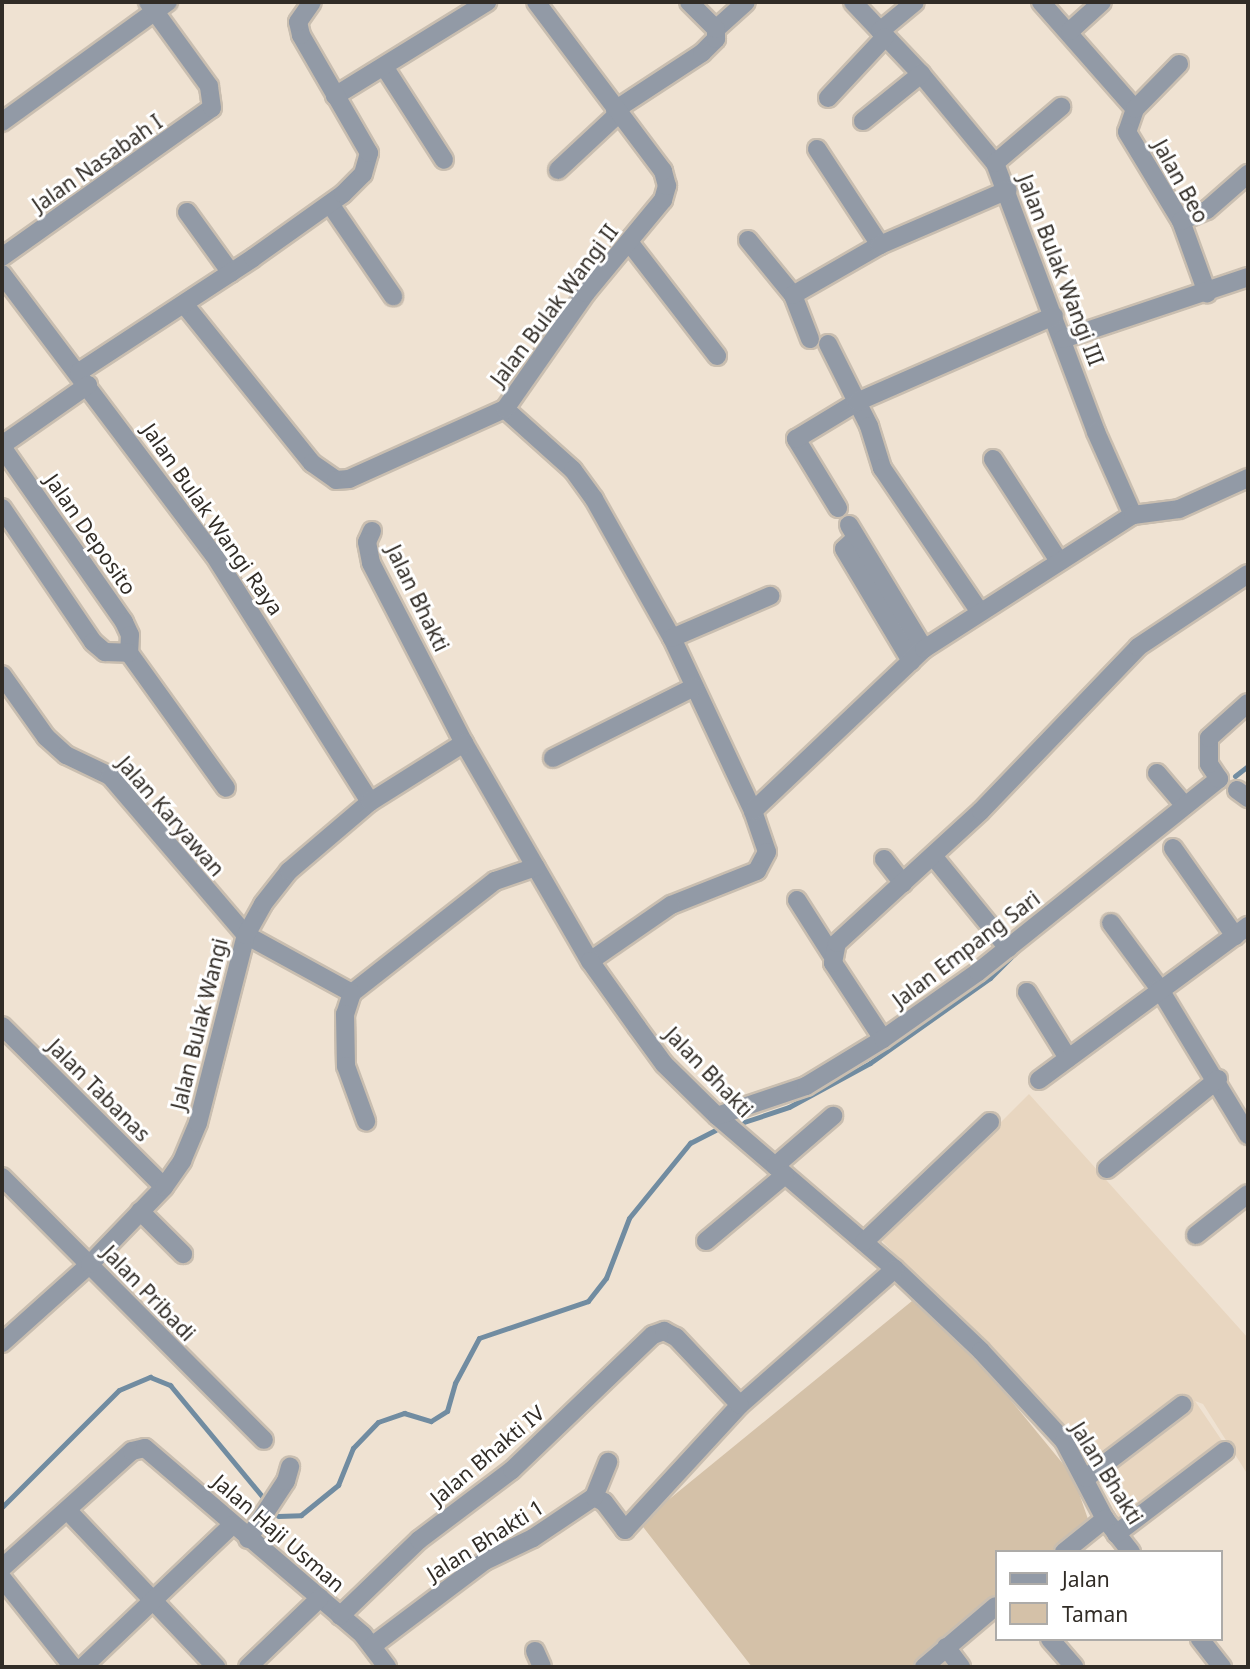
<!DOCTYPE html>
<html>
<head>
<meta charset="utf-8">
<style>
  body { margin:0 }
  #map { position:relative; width:1250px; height:1669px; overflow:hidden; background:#efe2d2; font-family:"Noto Sans",sans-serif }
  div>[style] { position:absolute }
  .built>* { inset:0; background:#e8d6c0 }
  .green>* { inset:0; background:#d4c1a8 }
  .stream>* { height:5px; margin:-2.5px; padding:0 2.5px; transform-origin:2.5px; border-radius:2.5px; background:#718ca1 }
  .roads { filter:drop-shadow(2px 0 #c9beb0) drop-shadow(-2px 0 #c9beb0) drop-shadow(0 2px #c9beb0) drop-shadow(0 -2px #c9beb0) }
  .minor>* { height:18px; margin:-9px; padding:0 9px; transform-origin:9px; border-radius:9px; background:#929aa6 }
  span { translate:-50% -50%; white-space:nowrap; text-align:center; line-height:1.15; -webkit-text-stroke:6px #fff; paint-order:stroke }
  .street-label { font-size:21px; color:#312c26 }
  .frame { position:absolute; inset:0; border:4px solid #312c26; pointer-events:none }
  .legend { position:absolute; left:995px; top:1550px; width:228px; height:91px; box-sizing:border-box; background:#fff; border:2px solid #adaba8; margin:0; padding:9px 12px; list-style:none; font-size:21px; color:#312c26 }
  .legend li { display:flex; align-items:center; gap:14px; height:35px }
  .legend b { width:35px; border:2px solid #adaba8 }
</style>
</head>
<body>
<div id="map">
  <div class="built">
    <div style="clip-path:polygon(1029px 1094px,1248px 1338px,1248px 1475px,1203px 1404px,1195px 1401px,1227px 1448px,1123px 1527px,1096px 1469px,1024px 1380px,882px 1241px)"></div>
  </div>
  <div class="green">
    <div style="clip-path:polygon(912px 1301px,964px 1343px,1073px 1476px,1089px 1522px,1058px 1552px,996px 1552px,996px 1601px,915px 1667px,752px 1667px,640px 1523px)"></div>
  </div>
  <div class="stream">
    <div style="left:1235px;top:776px;width:16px;rotate:-38deg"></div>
    <div style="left:744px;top:1122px;width:47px;rotate:-18.4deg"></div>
    <div style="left:789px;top:1107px;width:92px;rotate:-28.5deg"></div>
    <div style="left:870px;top:1063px;width:147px;rotate:-35.3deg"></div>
    <div style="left:990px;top:978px;width:40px;rotate:-45deg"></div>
    <div style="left:2px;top:1507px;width:165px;rotate:-45deg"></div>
    <div style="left:119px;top:1390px;width:34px;rotate:-23deg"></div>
    <div style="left:150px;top:1377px;width:22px;rotate:22deg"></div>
    <div style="left:170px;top:1385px;width:149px;rotate:50.4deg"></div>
    <div style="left:278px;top:1516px;width:23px;rotate:-2deg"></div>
    <div style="left:301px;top:1515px;width:48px;rotate:-39deg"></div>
    <div style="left:338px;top:1485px;width:40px;rotate:-68deg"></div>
    <div style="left:353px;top:1448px;width:36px;rotate:-46deg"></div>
    <div style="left:378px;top:1422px;width:28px;rotate:-19deg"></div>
    <div style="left:404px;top:1413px;width:28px;rotate:17deg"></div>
    <div style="left:431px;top:1421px;width:19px;rotate:-32deg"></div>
    <div style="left:447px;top:1411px;width:29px;rotate:-74deg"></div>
    <div style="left:455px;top:1383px;width:51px;rotate:-61.9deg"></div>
    <div style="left:479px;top:1338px;width:115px;rotate:-18.7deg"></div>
    <div style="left:588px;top:1301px;width:29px;rotate:-52deg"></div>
    <div style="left:606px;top:1278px;width:64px;rotate:-69deg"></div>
    <div style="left:629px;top:1218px;width:97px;rotate:-50.9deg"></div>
    <div style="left:690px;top:1143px;width:28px;rotate:-27deg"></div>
  </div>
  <div class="roads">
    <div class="minor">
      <div style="left:853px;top:2px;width:99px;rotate:46.6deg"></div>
      <div style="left:921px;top:74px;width:116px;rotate:50.3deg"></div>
      <div style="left:995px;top:163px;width:287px;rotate:69.4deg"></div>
      <div style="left:1096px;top:432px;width:91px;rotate:66deg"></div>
      <div style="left:1041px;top:2px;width:142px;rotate:48.7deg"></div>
      <div style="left:1135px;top:109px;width:24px;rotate:109deg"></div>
      <div style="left:1127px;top:132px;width:104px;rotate:58.8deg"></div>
      <div style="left:1181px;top:221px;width:77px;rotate:70.1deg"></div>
      <div style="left:716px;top:29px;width:40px;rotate:-42deg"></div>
      <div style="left:880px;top:31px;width:45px;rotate:-39.6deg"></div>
      <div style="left:1070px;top:31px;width:43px;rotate:-42.2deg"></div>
      <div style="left:385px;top:68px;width:109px;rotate:57.3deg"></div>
      <div style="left:335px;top:96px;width:179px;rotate:-31.7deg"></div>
      <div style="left:828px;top:98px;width:83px;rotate:-46.9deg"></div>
      <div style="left:1135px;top:109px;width:63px;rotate:-45.6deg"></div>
      <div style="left:615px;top:110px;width:104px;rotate:-33.2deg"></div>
      <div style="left:702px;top:53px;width:20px;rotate:-45deg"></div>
      <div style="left:716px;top:39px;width:10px;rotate:-90deg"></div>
      <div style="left:716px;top:29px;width:38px;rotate:-135deg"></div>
      <div style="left:863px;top:121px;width:75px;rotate:-39deg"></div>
      <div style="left:2px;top:122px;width:205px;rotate:-35.9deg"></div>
      <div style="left:817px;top:149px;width:115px;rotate:56.7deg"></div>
      <div style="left:995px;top:163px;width:87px;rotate:-40.3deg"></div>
      <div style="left:558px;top:170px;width:82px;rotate:-43deg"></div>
      <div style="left:330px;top:204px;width:112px;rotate:55.6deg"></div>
      <div style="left:187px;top:212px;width:75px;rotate:54.2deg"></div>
      <div style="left:1181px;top:221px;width:28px;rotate:-23deg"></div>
      <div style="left:1207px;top:210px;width:55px;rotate:-41.3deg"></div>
      <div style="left:748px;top:240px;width:71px;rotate:50.7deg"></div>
      <div style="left:629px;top:242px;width:144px;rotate:52.3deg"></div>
      <div style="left:2px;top:257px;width:257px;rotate:-35.4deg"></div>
      <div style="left:212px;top:108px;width:22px;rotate:-98deg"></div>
      <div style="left:209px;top:86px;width:104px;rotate:-126deg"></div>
      <div style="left:2px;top:274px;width:352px;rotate:53deg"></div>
      <div style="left:214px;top:555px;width:292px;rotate:57.7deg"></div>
      <div style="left:184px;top:304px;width:204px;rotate:51.2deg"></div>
      <div style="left:312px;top:463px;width:29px;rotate:35deg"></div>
      <div style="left:336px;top:480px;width:13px;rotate:-4deg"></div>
      <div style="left:349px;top:479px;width:171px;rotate:-24.2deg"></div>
      <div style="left:810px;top:339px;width:47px;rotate:-111.1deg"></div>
      <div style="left:793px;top:295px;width:100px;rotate:-29.9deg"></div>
      <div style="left:880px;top:245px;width:139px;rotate:-23.3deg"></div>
      <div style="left:1063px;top:339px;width:195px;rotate:-18.5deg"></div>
      <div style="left:828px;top:344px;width:92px;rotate:63.4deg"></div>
      <div style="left:869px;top:426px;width:44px;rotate:72.8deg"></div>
      <div style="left:882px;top:468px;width:174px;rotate:55.8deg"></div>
      <div style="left:79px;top:372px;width:208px;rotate:-33.2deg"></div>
      <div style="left:253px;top:258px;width:110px;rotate:-35.4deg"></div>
      <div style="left:343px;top:194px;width:28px;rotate:-45deg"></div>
      <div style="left:363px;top:174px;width:22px;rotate:-74deg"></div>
      <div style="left:369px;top:153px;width:136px;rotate:-120deg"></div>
      <div style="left:301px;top:35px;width:13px;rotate:-103deg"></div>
      <div style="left:298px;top:22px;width:24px;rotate:-55deg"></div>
      <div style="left:505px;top:409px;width:91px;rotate:41.9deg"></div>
      <div style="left:573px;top:470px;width:36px;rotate:54deg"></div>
      <div style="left:594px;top:499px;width:159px;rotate:60.7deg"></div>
      <div style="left:672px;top:638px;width:191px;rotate:64.9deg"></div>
      <div style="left:753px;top:811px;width:43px;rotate:71.1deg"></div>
      <div style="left:767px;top:852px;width:21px;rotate:118deg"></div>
      <div style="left:757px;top:871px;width:92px;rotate:158.4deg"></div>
      <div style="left:671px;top:905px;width:98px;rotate:145.3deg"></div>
      <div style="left:505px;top:409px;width:141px;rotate:-55.1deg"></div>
      <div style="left:586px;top:293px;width:121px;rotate:-50.4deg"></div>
      <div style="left:663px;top:200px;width:15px;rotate:-74deg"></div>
      <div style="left:667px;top:186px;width:16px;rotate:-105deg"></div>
      <div style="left:663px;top:171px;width:211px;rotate:-126.9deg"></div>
      <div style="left:2px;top:445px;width:105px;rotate:-34.9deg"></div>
      <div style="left:2px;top:447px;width:213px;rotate:55.1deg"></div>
      <div style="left:124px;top:622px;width:14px;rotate:65deg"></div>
      <div style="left:130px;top:635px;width:18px;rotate:93deg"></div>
      <div style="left:129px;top:653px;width:166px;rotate:54.3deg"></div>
      <div style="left:993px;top:459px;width:121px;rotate:57.1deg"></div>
      <div style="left:2px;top:508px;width:162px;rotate:55.8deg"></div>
      <div style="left:93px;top:642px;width:16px;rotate:40deg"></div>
      <div style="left:105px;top:652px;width:24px;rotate:2deg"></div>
      <div style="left:838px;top:508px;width:81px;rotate:-121.3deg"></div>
      <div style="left:796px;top:439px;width:71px;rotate:-31.2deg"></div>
      <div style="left:857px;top:402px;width:215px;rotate:-23.6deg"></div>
      <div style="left:849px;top:525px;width:145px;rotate:58.8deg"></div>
      <div style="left:372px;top:531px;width:12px;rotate:114deg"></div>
      <div style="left:367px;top:542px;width:21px;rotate:79deg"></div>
      <div style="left:371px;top:563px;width:203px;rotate:62.7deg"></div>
      <div style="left:464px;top:743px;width:252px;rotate:60deg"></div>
      <div style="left:590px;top:961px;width:81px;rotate:54.5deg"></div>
      <div style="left:637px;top:1027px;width:46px;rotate:53.9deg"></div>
      <div style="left:664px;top:1064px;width:74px;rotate:44.5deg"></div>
      <div style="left:717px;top:1116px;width:235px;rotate:40.7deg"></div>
      <div style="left:895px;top:1269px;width:119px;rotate:43.6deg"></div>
      <div style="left:981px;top:1351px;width:122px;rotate:47.3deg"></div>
      <div style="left:1064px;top:1441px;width:88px;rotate:62.3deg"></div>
      <div style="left:1105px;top:1519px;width:42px;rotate:51.8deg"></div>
      <div style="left:856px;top:538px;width:16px;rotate:137deg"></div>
      <div style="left:844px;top:549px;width:131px;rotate:59.1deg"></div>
      <div style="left:672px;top:638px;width:107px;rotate:-23.2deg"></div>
      <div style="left:2px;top:675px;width:76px;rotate:54.6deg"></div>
      <div style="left:46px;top:737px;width:27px;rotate:42deg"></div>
      <div style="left:66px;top:755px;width:49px;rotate:25.5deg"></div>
      <div style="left:110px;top:776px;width:209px;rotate:49.5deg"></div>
      <div style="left:246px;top:935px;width:121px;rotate:28.7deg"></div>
      <div style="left:352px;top:993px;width:182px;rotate:-38.1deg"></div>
      <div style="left:495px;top:881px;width:43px;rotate:-18.9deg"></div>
      <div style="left:553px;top:758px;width:158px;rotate:-26.7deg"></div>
      <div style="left:1157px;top:773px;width:43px;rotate:49.7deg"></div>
      <div style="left:1237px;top:790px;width:14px;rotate:36deg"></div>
      <div style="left:753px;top:811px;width:236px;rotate:-43.5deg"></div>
      <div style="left:924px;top:649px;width:248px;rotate:-32.7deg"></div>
      <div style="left:1133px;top:515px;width:46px;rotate:-7.4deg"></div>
      <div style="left:1179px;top:509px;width:76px;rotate:-24.2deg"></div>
      <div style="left:1173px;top:848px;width:108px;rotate:54.8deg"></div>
      <div style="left:933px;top:856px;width:119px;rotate:50.8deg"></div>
      <div style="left:884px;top:859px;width:31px;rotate:52deg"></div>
      <div style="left:797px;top:900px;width:65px;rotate:57.5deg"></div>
      <div style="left:1111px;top:923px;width:81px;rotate:53.6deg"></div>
      <div style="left:1159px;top:988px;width:172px;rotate:58.8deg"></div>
      <div style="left:1027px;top:992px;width:78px;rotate:58.2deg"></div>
      <div style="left:352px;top:993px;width:22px;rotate:108deg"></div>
      <div style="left:345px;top:1014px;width:52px;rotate:88.9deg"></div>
      <div style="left:346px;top:1066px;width:59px;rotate:70deg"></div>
      <div style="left:2px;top:1026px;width:228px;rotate:44.8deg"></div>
      <div style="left:883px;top:1039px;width:91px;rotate:-123.3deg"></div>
      <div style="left:833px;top:963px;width:20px;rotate:-79deg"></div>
      <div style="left:837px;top:943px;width:195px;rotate:-42.5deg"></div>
      <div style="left:981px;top:811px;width:227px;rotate:-46.2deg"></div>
      <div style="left:1138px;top:647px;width:132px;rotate:-33.6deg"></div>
      <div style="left:1039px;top:1080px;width:260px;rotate:-36.4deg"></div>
      <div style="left:717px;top:1116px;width:94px;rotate:-18.6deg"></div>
      <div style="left:806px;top:1086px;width:90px;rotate:-31.4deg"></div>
      <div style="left:883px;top:1039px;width:116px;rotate:-35.2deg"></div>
      <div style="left:978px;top:972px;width:309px;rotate:-38.7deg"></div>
      <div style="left:1219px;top:779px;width:18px;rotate:-124deg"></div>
      <div style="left:1209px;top:764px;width:26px;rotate:-90deg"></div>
      <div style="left:1209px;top:738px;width:52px;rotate:-41.9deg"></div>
      <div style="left:775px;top:1166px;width:77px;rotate:-40.8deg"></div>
      <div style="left:1107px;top:1169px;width:143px;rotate:-39deg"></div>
      <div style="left:2px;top:1177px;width:371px;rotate:45.1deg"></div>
      <div style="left:140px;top:1211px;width:61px;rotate:45deg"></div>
      <div style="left:1196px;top:1235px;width:66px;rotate:-38.3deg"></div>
      <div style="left:706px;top:1241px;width:103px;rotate:-39.9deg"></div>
      <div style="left:864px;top:1242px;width:174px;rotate:-43.6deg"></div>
      <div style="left:2px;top:1343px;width:118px;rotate:-41.9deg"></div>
      <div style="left:90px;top:1264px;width:107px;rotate:-46.1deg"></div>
      <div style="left:164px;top:1187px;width:32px;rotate:-55deg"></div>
      <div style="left:182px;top:1161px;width:41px;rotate:-67.2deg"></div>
      <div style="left:198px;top:1123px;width:194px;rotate:-75.7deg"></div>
      <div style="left:246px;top:935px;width:35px;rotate:-61deg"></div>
      <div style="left:263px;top:904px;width:42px;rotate:-51.8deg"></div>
      <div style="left:289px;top:871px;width:106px;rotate:-40.4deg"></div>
      <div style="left:370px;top:802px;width:111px;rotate:-32.1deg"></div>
      <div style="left:1086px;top:1478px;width:121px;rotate:-37.2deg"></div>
      <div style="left:594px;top:1497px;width:11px;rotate:27deg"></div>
      <div style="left:604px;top:1502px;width:35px;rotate:53deg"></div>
      <div style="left:625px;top:1530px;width:170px;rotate:-47.4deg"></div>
      <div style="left:740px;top:1405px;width:206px;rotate:-41.3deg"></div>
      <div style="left:69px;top:1512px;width:214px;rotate:46.5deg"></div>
      <div style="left:1116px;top:1534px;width:137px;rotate:-37.3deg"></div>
      <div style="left:248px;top:1539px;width:69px;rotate:-56.8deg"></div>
      <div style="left:286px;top:1481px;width:15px;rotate:-74deg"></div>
      <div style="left:1064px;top:1552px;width:53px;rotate:-38.8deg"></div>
      <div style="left:2px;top:1568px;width:175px;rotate:-42deg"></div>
      <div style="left:132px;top:1451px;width:13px;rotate:-13deg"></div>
      <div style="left:145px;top:1448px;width:287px;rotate:40.6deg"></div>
      <div style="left:363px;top:1635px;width:40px;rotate:53deg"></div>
      <div style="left:2px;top:1578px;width:114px;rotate:51.4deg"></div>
      <div style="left:340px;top:1616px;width:110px;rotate:-43.9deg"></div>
      <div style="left:419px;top:1540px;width:116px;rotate:-37deg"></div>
      <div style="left:512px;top:1470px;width:195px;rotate:-43.8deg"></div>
      <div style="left:653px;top:1335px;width:12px;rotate:-20deg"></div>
      <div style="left:664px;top:1331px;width:13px;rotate:27deg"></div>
      <div style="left:676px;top:1337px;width:93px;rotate:46.7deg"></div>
      <div style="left:1050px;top:1639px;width:37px;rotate:49deg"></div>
      <div style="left:1200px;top:1639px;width:36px;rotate:52deg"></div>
      <div style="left:372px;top:1646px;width:141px;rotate:-37deg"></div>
      <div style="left:485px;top:1561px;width:53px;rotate:-25.6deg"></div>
      <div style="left:533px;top:1538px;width:73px;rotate:-33.9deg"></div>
      <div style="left:594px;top:1497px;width:38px;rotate:-68deg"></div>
      <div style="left:946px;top:1647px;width:25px;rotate:53deg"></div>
      <div style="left:535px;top:1651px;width:17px;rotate:66deg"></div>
      <div style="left:83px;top:1667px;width:206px;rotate:-43.6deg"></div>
      <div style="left:248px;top:1667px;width:100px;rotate:-43.8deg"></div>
      <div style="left:924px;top:1667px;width:94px;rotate:-40.3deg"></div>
    </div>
  </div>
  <div class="street-label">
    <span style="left:97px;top:163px;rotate:-35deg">Jalan Nasabah I</span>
    <span style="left:1181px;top:181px;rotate:61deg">Jalan Beo</span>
    <span style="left:1061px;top:270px;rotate:69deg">Jalan Bulak Wangi III</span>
    <span style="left:554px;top:305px;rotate:-53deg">Jalan Bulak Wangi II</span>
    <span style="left:213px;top:519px;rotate:55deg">Jalan Bulak Wangi Raya</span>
    <span style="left:91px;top:534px;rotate:55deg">Jalan Deposito</span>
    <span style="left:418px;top:598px;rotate:64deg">Jalan Bhakti</span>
    <span style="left:171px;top:816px;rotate:49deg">Jalan Karyawan</span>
    <span style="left:966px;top:949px;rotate:-37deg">Jalan Empang Sari</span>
    <span style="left:199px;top:1024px;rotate:-76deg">Jalan Bulak Wangi</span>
    <span style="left:709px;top:1072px;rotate:46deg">Jalan Bhakti</span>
    <span style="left:99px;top:1090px;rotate:45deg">Jalan Tabanas</span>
    <span style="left:149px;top:1293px;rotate:46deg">Jalan Pribadi</span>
    <span style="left:487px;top:1455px;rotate:-40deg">Jalan Bhakti IV</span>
    <span style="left:1107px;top:1473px;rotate:58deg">Jalan Bhakti</span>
    <span style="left:279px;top:1533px;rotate:41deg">Jalan Haji Usman</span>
    <span style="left:485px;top:1540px;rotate:-32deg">Jalan Bhakti 1</span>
  </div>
  <div class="frame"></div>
  <ul class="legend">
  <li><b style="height:9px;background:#929aa6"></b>Jalan</li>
  <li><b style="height:19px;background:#d4c1a8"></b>Taman</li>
  </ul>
</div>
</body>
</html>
